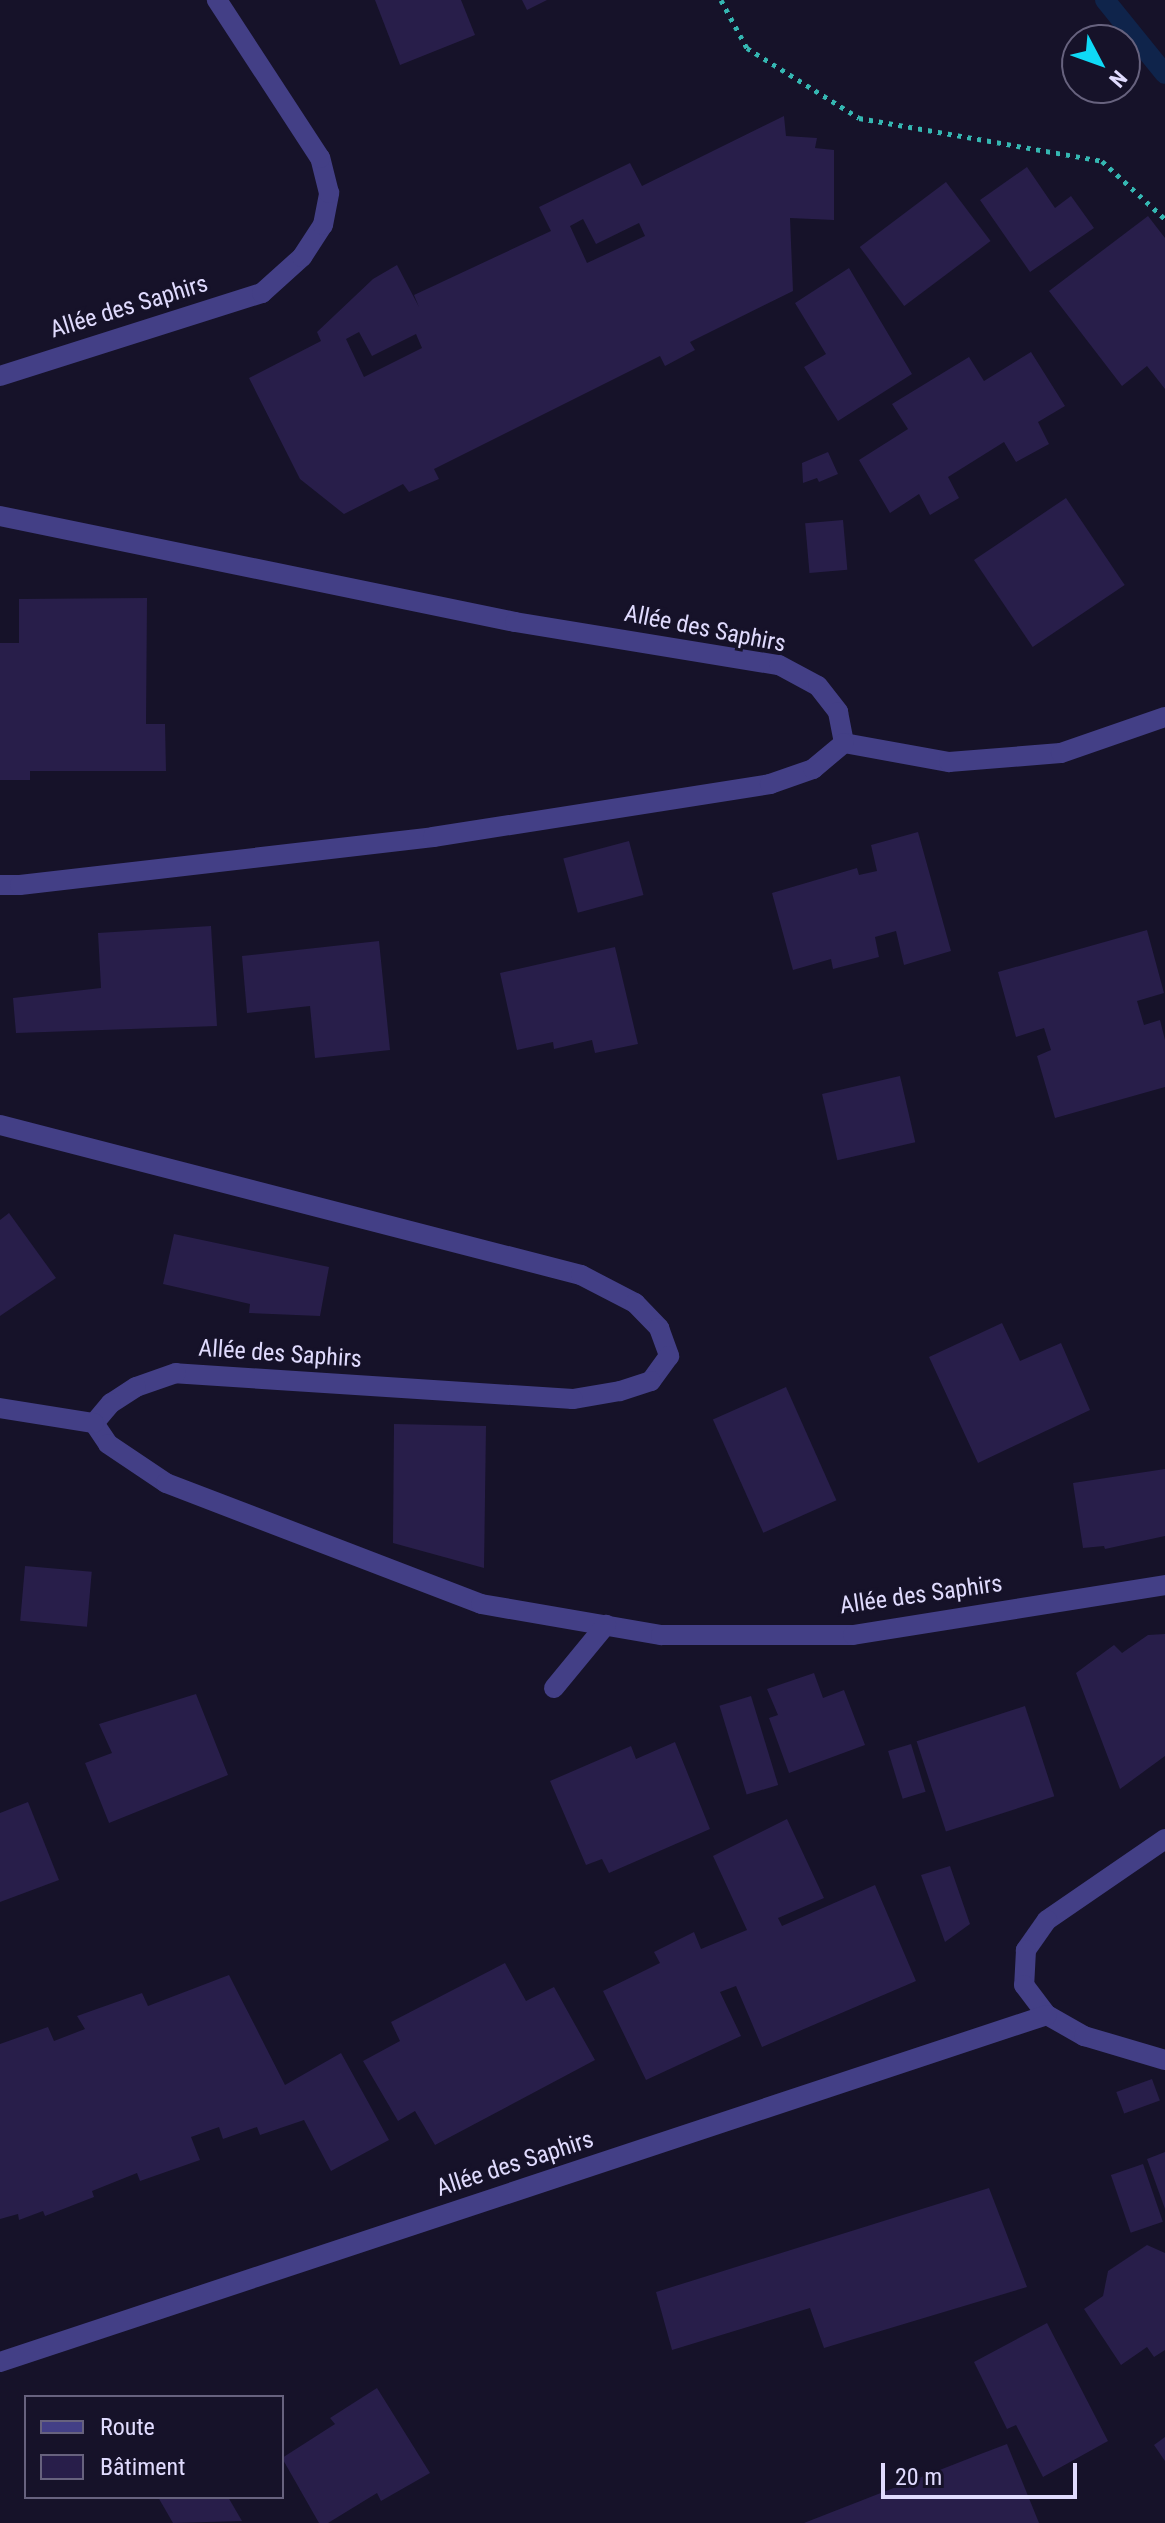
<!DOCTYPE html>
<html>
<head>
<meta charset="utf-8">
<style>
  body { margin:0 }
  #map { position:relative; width:1165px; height:2523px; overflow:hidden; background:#161229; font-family:"Roboto Condensed",sans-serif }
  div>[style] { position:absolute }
  .stream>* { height:20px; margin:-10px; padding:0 10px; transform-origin:10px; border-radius:10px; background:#0f244b }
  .building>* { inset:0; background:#281e4a; transform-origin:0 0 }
  .path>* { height:5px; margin-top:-2.5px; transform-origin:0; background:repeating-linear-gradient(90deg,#35b7b2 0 4px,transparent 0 10px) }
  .minor>* { height:20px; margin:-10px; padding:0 10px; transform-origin:10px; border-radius:10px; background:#433f86 }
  span { translate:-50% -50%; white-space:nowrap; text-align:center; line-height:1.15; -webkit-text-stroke:6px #161229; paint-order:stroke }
  .street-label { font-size:24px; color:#e0dbfe }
  .legend { position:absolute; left:24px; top:2395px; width:260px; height:104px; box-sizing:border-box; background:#161229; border:2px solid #67627e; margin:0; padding:10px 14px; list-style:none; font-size:24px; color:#e0dbfe }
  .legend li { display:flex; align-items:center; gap:16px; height:40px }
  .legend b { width:40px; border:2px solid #67627e }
  .north { position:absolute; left:1061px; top:24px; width:80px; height:80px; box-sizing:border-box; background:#161229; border:2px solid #67627e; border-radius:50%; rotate:131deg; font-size:22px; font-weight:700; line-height:32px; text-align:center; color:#e0dbfe }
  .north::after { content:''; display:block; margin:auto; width:28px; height:36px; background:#0fdaf6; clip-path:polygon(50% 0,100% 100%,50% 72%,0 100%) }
  .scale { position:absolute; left:881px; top:2463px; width:196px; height:36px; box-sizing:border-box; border:4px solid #e0dbfe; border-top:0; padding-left:10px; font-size:24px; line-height:28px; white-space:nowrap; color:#e0dbfe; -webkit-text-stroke:6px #161229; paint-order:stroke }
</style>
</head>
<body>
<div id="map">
  <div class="stream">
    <div style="left:1105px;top:0;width:95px;rotate:51deg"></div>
  </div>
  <div class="building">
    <div style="clip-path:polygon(375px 0,461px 0,475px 35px,400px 65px)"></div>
    <div style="clip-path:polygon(522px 0,547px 0,527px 10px)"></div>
    <div style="clip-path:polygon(evenodd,784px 116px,786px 136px,817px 138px,815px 148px,834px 150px,834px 220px,790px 218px,793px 291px,690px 342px,695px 350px,665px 366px,660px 356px,434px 469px,439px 479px,409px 492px,403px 484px,344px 514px,300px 479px,249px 378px,321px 341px,317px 332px,373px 279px,397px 265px,419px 307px,414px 295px,551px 231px,539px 207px,630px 163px,642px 186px,784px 116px,583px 219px,596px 244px,639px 223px,645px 236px,587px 263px,570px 226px,583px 219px,784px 116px,359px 332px,372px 356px,416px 334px,422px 348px,364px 377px,346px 339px,359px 332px)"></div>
    <div style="clip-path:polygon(1027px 167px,1055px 208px,1071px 196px,1094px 228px,1030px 272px,980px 200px)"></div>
    <div style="left:946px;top:182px;width:74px;height:108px;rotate:53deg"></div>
    <div style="clip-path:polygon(1148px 216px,1165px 238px,1165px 389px,1147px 366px,1122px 386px,1049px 291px)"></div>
    <div style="clip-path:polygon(849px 268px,912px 374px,838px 421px,804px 367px,826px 354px,795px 303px)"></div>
    <div style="clip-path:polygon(1031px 352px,1065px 406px,1038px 422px,1049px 444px,1016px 462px,1004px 442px,948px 477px,959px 498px,930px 515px,919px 494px,890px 513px,859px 460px,908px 429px,892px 404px,969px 357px,984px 381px)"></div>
    <div style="clip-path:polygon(828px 452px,838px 474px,819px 482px,817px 478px,803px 483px,802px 463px)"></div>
    <div style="left:1066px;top:498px;width:105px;height:111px;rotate:56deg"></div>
    <div style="left:843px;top:520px;width:50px;height:38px;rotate:85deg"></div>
    <div style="clip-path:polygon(147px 598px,146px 724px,165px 724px,166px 771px,30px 771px,30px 780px,0 780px,0 643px,19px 643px,19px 599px)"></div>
    <div style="clip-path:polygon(918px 832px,951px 951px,904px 965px,896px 931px,875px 937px,879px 957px,833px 969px,831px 959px,793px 970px,772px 893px,857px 868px,859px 875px,877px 871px,871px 845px)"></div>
    <div style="left:629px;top:841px;width:56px;height:68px;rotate:75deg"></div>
    <div style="clip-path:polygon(211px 926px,217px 1026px,16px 1033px,13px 998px,101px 988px,98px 933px)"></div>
    <div style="clip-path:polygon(1147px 930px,1164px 993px,1137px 1001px,1144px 1025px,1160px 1020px,1165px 1040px,1165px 1087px,1055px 1118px,1037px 1056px,1051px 1050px,1044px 1028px,1016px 1037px,998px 972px)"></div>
    <div style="clip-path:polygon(379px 941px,390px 1050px,315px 1058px,310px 1006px,247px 1013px,242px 956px)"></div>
    <div style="clip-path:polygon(615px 947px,638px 1044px,595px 1053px,592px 1040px,554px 1049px,553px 1042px,517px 1050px,500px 973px)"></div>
    <div style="left:900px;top:1076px;width:68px;height:80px;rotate:77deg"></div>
    <div style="clip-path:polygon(9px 1213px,56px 1278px,0 1316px,0 1220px)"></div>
    <div style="clip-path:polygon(174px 1234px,329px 1267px,320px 1316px,249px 1313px,250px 1304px,163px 1284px)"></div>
    <div style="clip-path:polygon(1002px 1323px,1020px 1361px,1061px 1343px,1090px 1410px,978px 1463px,929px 1357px)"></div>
    <div style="left:786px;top:1387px;width:124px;height:80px;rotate:66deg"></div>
    <div style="clip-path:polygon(394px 1424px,486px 1426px,484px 1568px,393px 1543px)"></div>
    <div style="clip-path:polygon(1165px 1469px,1165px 1536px,1105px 1549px,1104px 1546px,1083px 1548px,1073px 1483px)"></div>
    <div style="left:25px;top:1566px;width:67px;height:55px;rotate:5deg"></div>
    <div style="clip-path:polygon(1165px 1634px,1165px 1756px,1120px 1789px,1076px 1673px,1114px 1645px,1122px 1653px,1148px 1635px)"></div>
    <div style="clip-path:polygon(814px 1673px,823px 1698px,844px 1690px,865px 1745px,789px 1773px,769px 1718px,778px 1715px,767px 1689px)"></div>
    <div style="clip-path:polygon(196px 1694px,228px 1775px,109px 1823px,85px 1763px,112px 1753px,99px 1724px)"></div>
    <div style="left:751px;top:1696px;width:93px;height:33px;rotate:73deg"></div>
    <div style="left:1025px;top:1706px;width:95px;height:114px;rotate:72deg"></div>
    <div style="clip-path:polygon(675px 1742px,710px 1829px,609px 1873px,602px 1859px,586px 1865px,550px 1781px,631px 1746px,636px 1759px)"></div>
    <div style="left:911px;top:1744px;width:50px;height:24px;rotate:73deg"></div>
    <div style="clip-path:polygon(28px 1802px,59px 1880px,0 1902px,0 1813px)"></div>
    <div style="clip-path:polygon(787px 1819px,824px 1898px,778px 1918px,782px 1926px,875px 1885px,916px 1981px,762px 2047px,736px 1986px,720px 1992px,741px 2036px,646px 2080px,603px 1991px,660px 1963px,654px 1952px,694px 1932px,701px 1949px,747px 1930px,713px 1856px)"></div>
    <div style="clip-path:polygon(950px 1866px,970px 1924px,945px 1942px,921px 1875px)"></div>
    <div style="clip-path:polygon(505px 1963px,526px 2001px,554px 1987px,595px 2060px,435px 2145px,415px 2111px,398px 2121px,363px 2061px,400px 2041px,391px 2022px)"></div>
    <div style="clip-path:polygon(229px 1975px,285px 2085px,341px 2053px,389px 2140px,331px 2171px,304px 2120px,260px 2135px,257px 2127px,223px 2139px,219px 2127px,191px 2137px,200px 2160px,140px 2181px,137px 2173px,92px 2191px,94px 2197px,45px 2216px,43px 2211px,19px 2220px,18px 2214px,0 2219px,0 2044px,48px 2027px,54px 2041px,85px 2029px,77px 2016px,142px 1993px,148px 2006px)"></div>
    <div style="left:1152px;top:2079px;width:23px;height:38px;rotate:70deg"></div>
    <div style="clip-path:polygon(1165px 2152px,1165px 2209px,1147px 2159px)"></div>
    <div style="left:1143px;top:2164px;width:61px;height:34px;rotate:71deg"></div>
    <div style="clip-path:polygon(989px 2188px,1027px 2287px,824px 2348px,810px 2308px,672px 2350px,656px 2292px)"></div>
    <div style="clip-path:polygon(1147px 2245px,1165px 2253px,1165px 2350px,1154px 2357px,1147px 2347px,1121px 2365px,1084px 2309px,1103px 2296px,1108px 2271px)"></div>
    <div style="clip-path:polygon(1047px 2323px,1108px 2441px,1043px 2477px,1016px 2425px,1007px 2429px,974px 2362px)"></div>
    <div style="clip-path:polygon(377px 2388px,430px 2473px,381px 2501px,377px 2493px,328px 2523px,319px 2523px,282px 2458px,335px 2424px,330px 2418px)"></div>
    <div style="clip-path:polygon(1165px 2437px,1165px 2461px,1154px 2445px)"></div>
    <div style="clip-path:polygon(1007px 2444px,1039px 2523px,804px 2523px,978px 2455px)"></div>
    <div style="clip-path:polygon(158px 2497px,228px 2497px,242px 2521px,173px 2523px)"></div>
  </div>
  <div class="path">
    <div style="left:721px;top:0;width:55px;rotate:61.6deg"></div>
    <div style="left:747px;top:48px;width:132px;rotate:32deg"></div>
    <div style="left:859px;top:118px;width:247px;rotate:10deg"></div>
    <div style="left:1102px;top:161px;width:86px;rotate:42.6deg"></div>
  </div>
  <div class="minor">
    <div style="left:0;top:376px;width:275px;rotate:-17.6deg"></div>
    <div style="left:262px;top:293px;width:54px;rotate:-42deg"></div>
    <div style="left:302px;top:257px;width:38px;rotate:-57deg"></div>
    <div style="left:323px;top:225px;width:33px;rotate:-79deg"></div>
    <div style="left:329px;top:193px;width:36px;rotate:-104deg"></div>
    <div style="left:320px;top:158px;width:189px;rotate:-123.1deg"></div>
    <div style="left:0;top:516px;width:526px;rotate:11.63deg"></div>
    <div style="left:515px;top:622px;width:267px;rotate:9.3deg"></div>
    <div style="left:779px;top:665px;width:44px;rotate:28.3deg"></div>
    <div style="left:818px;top:686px;width:33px;rotate:52deg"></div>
    <div style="left:838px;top:712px;width:32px;rotate:79deg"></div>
    <div style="left:844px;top:743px;width:107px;rotate:10.3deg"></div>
    <div style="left:949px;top:762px;width:112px;rotate:-4.6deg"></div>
    <div style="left:1061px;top:753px;width:110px;rotate:-19.1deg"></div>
    <div style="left:0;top:885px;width:20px"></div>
    <div style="left:20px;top:885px;width:416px;rotate:-6.6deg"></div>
    <div style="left:433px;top:837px;width:341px;rotate:-8.9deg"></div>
    <div style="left:770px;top:784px;width:46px;rotate:-19.2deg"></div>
    <div style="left:813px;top:769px;width:40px;rotate:-40deg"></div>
    <div style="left:0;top:1125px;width:600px;rotate:14.48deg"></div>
    <div style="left:581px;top:1275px;width:61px;rotate:27.4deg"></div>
    <div style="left:635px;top:1303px;width:35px;rotate:46deg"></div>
    <div style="left:659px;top:1328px;width:30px;rotate:70deg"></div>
    <div style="left:669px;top:1356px;width:31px;rotate:126deg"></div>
    <div style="left:651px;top:1381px;width:33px;rotate:162deg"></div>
    <div style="left:620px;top:1391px;width:48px;rotate:170.3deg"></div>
    <div style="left:573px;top:1399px;width:398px;rotate:-176.3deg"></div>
    <div style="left:176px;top:1373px;width:42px;rotate:160.7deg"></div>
    <div style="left:136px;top:1387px;width:30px;rotate:147deg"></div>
    <div style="left:111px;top:1403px;width:26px;rotate:130deg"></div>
    <div style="left:94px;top:1423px;width:25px;rotate:56deg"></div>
    <div style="left:108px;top:1444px;width:70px;rotate:33.9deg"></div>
    <div style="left:166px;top:1483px;width:337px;rotate:21deg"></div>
    <div style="left:481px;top:1604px;width:183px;rotate:9.8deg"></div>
    <div style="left:661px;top:1635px;width:192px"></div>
    <div style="left:853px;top:1635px;width:316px;rotate:-9.1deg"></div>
    <div style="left:0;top:1408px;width:95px;rotate:9.1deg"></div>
    <div style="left:554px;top:1688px;width:82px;rotate:-50.5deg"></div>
    <div style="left:1165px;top:1839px;width:143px;rotate:145.5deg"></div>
    <div style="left:1047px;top:1920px;width:37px;rotate:125deg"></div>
    <div style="left:1026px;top:1950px;width:35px;rotate:93deg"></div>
    <div style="left:1024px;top:1985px;width:38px;rotate:53deg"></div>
    <div style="left:1047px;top:2015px;width:43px;rotate:29.6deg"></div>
    <div style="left:1084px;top:2036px;width:84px;rotate:16.5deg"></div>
    <div style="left:0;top:2362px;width:1103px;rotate:-18.34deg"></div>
  </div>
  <div class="street-label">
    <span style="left:129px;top:307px;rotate:-17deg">Allée des Saphirs</span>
    <span style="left:705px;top:629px;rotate:11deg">Allée des Saphirs</span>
    <span style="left:280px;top:1354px;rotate:4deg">Allée des Saphirs</span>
    <span style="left:921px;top:1595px;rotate:-8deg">Allée des Saphirs</span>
    <span style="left:515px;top:2164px;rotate:-18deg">Allée des Saphirs</span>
  </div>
  <ul class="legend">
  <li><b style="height:10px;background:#433f86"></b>Route</li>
  <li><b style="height:22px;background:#281e4a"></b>Bâtiment</li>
  </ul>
  <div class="north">N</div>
  <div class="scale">20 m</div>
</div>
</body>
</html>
